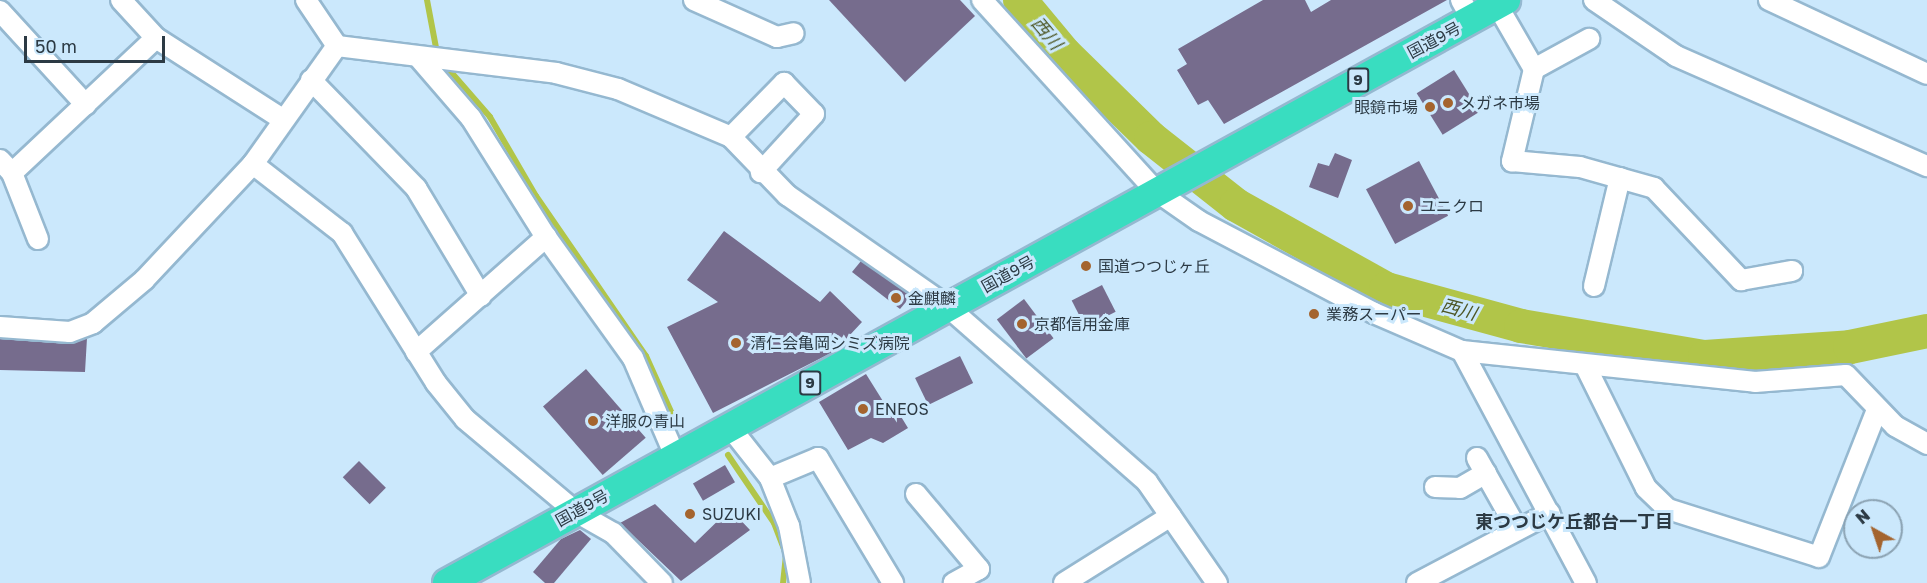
<!DOCTYPE html>
<html>
<head>
<meta charset="utf-8">
<style>
  body { margin:0 }
  #map { position:relative; width:1927px; height:583px; overflow:hidden; background:#cbe8fc; font-family:"Golos Text","Noto Sans JP",sans-serif }
  div>[style] { position:absolute }
  .stream>* { height:6px; margin:-3px; padding:0 3px; transform-origin:3px; border-radius:3px; background:#b1c549 }
  .river>* { height:34px; margin:-17px; padding:0 17px; transform-origin:17px; border-radius:17px; background:#b1c549 }
  .building>* { inset:0; background:#766c8d; transform-origin:0 0 }
  .roads { filter:drop-shadow(2px 0 #95b8d0) drop-shadow(-2px 0 #95b8d0) drop-shadow(0 2px #95b8d0) drop-shadow(0 -2px #95b8d0) }
  .minor>* { height:20px; margin:-10px; padding:0 10px; transform-origin:10px; border-radius:10px; background:#fff }
  .highway>* { height:28px; margin:-14px; padding:0 14px; transform-origin:14px; border-radius:14px; background:#39ddc0 }
  .dots>* { width:16px; height:16px; translate:-50% -50%; box-sizing:border-box; border:3px solid #cbe8fc; border-radius:50% }
  span { translate:-50% -50%; white-space:nowrap; text-align:center; line-height:1.15; -webkit-text-stroke:6px #cbe8fc; paint-order:stroke }
  .shield-label span { padding:2px 4px; background:#cbe8fc; border:2px solid; border-radius:4px; -webkit-text-stroke-width:0 }
  .shield-label { font-size:15px; color:#2c3a44; font-weight:700 }
  .street-label { font-size:16px; color:#2c3a44 }
  .poi-label { font-size:16px; color:#2c3a44 }
  .left { translate:0 -50%; text-align:left }
  .right { translate:-100% -50%; text-align:right }
  .water-label { font-size:18px; color:#4e5726; font-style:italic }
  .neighbourhood-label { font-size:18px; color:#2c3a44; font-weight:700 }
  .north { position:absolute; left:1843px; top:499px; width:60px; height:60px; box-sizing:border-box; background:#cbe8fc; border:2px solid #8ba2b2; border-radius:50%; rotate:320deg; font-size:16px; font-weight:700; line-height:24px; text-align:center; color:#2c3a44 }
  .north::after { content:''; display:block; margin:auto; width:21px; height:27px; background:#a4642e; clip-path:polygon(50% 0,100% 100%,50% 72%,0 100%) }
  .scale { position:absolute; left:24px; top:36px; width:141px; height:27px; box-sizing:border-box; border:3px solid #2c3a44; border-top:0; padding-left:8px; font-size:18px; line-height:21px; white-space:nowrap; color:#2c3a44; -webkit-text-stroke:4px #cbe8fc; paint-order:stroke }
</style>
</head>
<body>
<div id="map">
  <div class="stream">
    <div style="left:427px;top:0;width:54px;rotate:79.3deg"></div>
    <div style="left:444px;top:64px;width:70px;rotate:49deg"></div>
    <div style="left:490px;top:117px;width:91px;rotate:59.8deg"></div>
    <div style="left:536px;top:196px;width:194px;rotate:55.5deg"></div>
    <div style="left:646px;top:356px;width:76px;rotate:65.8deg"></div>
    <div style="left:728px;top:455px;width:82px;rotate:55.9deg"></div>
    <div style="left:774px;top:523px;width:34px;rotate:69deg"></div>
    <div style="left:786px;top:555px;width:28px;rotate:96deg"></div>
  </div>
  <div class="river">
    <div style="left:1020px;top:0;width:70px;rotate:50.2deg"></div>
    <div style="left:1065px;top:54px;width:120px;rotate:44.3deg"></div>
    <div style="left:1151px;top:138px;width:108px;rotate:38.2deg"></div>
    <div style="left:1236px;top:205px;width:172px;rotate:29.2deg"></div>
    <div style="left:1386px;top:289px;width:140px;rotate:15.3deg"></div>
    <div style="left:1521px;top:326px;width:187px;rotate:9.6deg"></div>
    <div style="left:1705px;top:357px;width:145px;rotate:-3.9deg"></div>
    <div style="left:1850px;top:347px;width:79px;rotate:-11.7deg"></div>
  </div>
  <div class="building">
    <div style="clip-path:polygon(829px 0,960px 0,975px 16px,905px 82px)"></div>
    <div style="clip-path:polygon(1263px 0,1305px 0,1311px 12px,1331px 0,1447px 0,1224px 124px,1208px 100px,1198px 105px,1177px 70px,1187px 64px,1178px 49px)"></div>
    <div style="left:1454px;top:70px;width:49px;height:44px;rotate:58deg"></div>
    <div style="clip-path:polygon(1335px 153px,1352px 160px,1338px 198px,1309px 187px,1318px 163px,1329px 166px)"></div>
    <div style="left:1419px;top:161px;width:62px;height:60px;rotate:62deg"></div>
    <div style="clip-path:polygon(724px 231px,820px 302px,830px 291px,862px 322px,835px 351px,713px 413px,667px 327px,718px 302px,687px 280px)"></div>
    <div style="clip-path:polygon(861px 261px,911px 296px,900px 309px,852px 272px)"></div>
    <div style="left:1102px;top:285px;width:30px;height:34px;rotate:63deg"></div>
    <div style="left:1024px;top:299px;width:49px;height:34px;rotate:53deg"></div>
    <div style="clip-path:polygon(87px 338px,85px 372px,0 370px,0 339px,69px 344px)"></div>
    <div style="left:960px;top:356px;width:30px;height:50px;rotate:64deg"></div>
    <div style="left:586px;top:369px;width:91px;height:57px;rotate:49deg"></div>
    <div style="clip-path:polygon(866px 374px,891px 414px,897px 410px,908px 428px,883px 443px,871px 438px,848px 450px,819px 402px)"></div>
    <div style="left:359px;top:461px;width:38px;height:23px;rotate:45deg"></div>
    <div style="left:725px;top:465px;width:20px;height:37px;rotate:60deg"></div>
    <div style="clip-path:polygon(655px 504px,695px 543px,730px 509px,750px 530px,681px 581px,620px 523px)"></div>
    <div style="clip-path:polygon(580px 530px,591px 539px,554px 583px,545px 583px,533px 572px,561px 539px)"></div>
  </div>
  <div class="roads">
    <div class="minor">
      <div style="left:121px;top:0;width:52px;rotate:47.4deg"></div>
      <div style="left:306px;top:0;width:55px;rotate:56deg"></div>
      <div style="left:337px;top:46px;width:221px;rotate:7deg"></div>
      <div style="left:556px;top:73px;width:64px;rotate:14.5deg"></div>
      <div style="left:618px;top:89px;width:123px;rotate:23deg"></div>
      <div style="left:731px;top:137px;width:81px;rotate:46deg"></div>
      <div style="left:787px;top:195px;width:196px;rotate:34.8deg"></div>
      <div style="left:948px;top:307px;width:265px;rotate:41.3deg"></div>
      <div style="left:1147px;top:482px;width:123px;rotate:55.3deg"></div>
      <div style="left:694px;top:0;width:91px;rotate:24deg"></div>
      <div style="left:777px;top:37px;width:17px;rotate:-13deg"></div>
      <div style="left:982px;top:0;width:258px;rotate:47.7deg"></div>
      <div style="left:1156px;top:191px;width:52px;rotate:34.9deg"></div>
      <div style="left:1199px;top:221px;width:198px;rotate:27.7deg"></div>
      <div style="left:1374px;top:313px;width:96px;rotate:23.4deg"></div>
      <div style="left:1462px;top:351px;width:295px;rotate:6deg"></div>
      <div style="left:1755px;top:382px;width:91px;rotate:-4.4deg"></div>
      <div style="left:1846px;top:375px;width:71px;rotate:46.1deg"></div>
      <div style="left:1895px;top:426px;width:37px;rotate:29deg"></div>
      <div style="left:1461px;top:0;width:23px;rotate:61deg"></div>
      <div style="left:1594px;top:0;width:99px;rotate:34.3deg"></div>
      <div style="left:1676px;top:56px;width:274px;rotate:23.7deg"></div>
      <div style="left:1769px;top:0;width:174px;rotate:25.1deg"></div>
      <div style="left:1497px;top:5px;width:74px;rotate:60deg"></div>
      <div style="left:1534px;top:69px;width:95px;rotate:103.4deg"></div>
      <div style="left:1512px;top:161px;width:68px;rotate:5deg"></div>
      <div style="left:1580px;top:167px;width:77px;rotate:15.8deg"></div>
      <div style="left:1654px;top:188px;width:127px;rotate:46.6deg"></div>
      <div style="left:1741px;top:280px;width:52px;rotate:-10deg"></div>
      <div style="left:0;top:11px;width:127px;rotate:47.5deg"></div>
      <div style="left:420px;top:59px;width:78px;rotate:49.2deg"></div>
      <div style="left:471px;top:118px;width:141px;rotate:57.8deg"></div>
      <div style="left:546px;top:237px;width:149px;rotate:54.3deg"></div>
      <div style="left:633px;top:358px;width:107px;rotate:66.8deg"></div>
      <div style="left:1534px;top:69px;width:63px;rotate:-28.6deg"></div>
      <div style="left:311px;top:80px;width:151px;rotate:45.8deg"></div>
      <div style="left:416px;top:188px;width:126px;rotate:59deg"></div>
      <div style="left:731px;top:137px;width:76px;rotate:-45.5deg"></div>
      <div style="left:784px;top:83px;width:43px;rotate:45.9deg"></div>
      <div style="left:814px;top:114px;width:79px;rotate:132.4deg"></div>
      <div style="left:0;top:160px;width:18px;rotate:47deg"></div>
      <div style="left:12px;top:173px;width:197px;rotate:-43.2deg"></div>
      <div style="left:156px;top:38px;width:150px;rotate:32.7deg"></div>
      <div style="left:253px;top:164px;width:113px;rotate:37.8deg"></div>
      <div style="left:342px;top:233px;width:177px;rotate:57.9deg"></div>
      <div style="left:436px;top:383px;width:46px;rotate:51.1deg"></div>
      <div style="left:465px;top:419px;width:145px;rotate:40deg"></div>
      <div style="left:576px;top:512px;width:43px;rotate:29.6deg"></div>
      <div style="left:613px;top:533px;width:70px;rotate:45.6deg"></div>
      <div style="left:12px;top:173px;width:71px;rotate:68.5deg"></div>
      <div style="left:1594px;top:286px;width:111px;rotate:-76.5deg"></div>
      <div style="left:0;top:327px;width:70px;rotate:4.1deg"></div>
      <div style="left:70px;top:332px;width:25px;rotate:-21deg"></div>
      <div style="left:93px;top:323px;width:67px;rotate:-40.1deg"></div>
      <div style="left:144px;top:280px;width:159px;rotate:-46.8deg"></div>
      <div style="left:253px;top:164px;width:145px;rotate:-54.6deg"></div>
      <div style="left:1462px;top:351px;width:263px;rotate:61.9deg"></div>
      <div style="left:416px;top:352px;width:174px;rotate:-41.5deg"></div>
      <div style="left:1585px;top:365px;width:137px;rotate:63.6deg"></div>
      <div style="left:1646px;top:488px;width:30px;rotate:44deg"></div>
      <div style="left:1668px;top:509px;width:158px;rotate:17.6deg"></div>
      <div style="left:1819px;top:557px;width:158px;rotate:-68.5deg"></div>
      <div style="left:729px;top:426px;width:66px;rotate:51.7deg"></div>
      <div style="left:770px;top:478px;width:52px;rotate:-22.6deg"></div>
      <div style="left:818px;top:458px;width:146px;rotate:59deg"></div>
      <div style="left:1477px;top:458px;width:81px;rotate:60.6deg"></div>
      <div style="left:770px;top:478px;width:52px;rotate:68.4deg"></div>
      <div style="left:789px;top:526px;width:58px;rotate:79.1deg"></div>
      <div style="left:1435px;top:487px;width:25px;rotate:2deg"></div>
      <div style="left:1460px;top:488px;width:30px;rotate:-30deg"></div>
      <div style="left:916px;top:494px;width:98px;rotate:50deg"></div>
      <div style="left:979px;top:569px;width:29px;rotate:151deg"></div>
      <div style="left:1064px;top:583px;width:126px;rotate:-32.1deg"></div>
      <div style="left:1417px;top:583px;width:150px;rotate:-27.8deg"></div>
    </div>
    <div class="highway">
      <div style="left:447px;top:583px;width:1209px;rotate:-28.83deg"></div>
    </div>
  </div>
  <div class="dots">
    <div style="left:1448px;top:103px;background:#a4642e"></div>
    <div style="left:1430px;top:107px;background:#a4642e"></div>
    <div style="left:1408px;top:206px;background:#a4642e"></div>
    <div style="left:1086px;top:266px;background:#a4642e"></div>
    <div style="left:896px;top:298px;background:#a4642e"></div>
    <div style="left:1314px;top:314px;background:#a4642e"></div>
    <div style="left:1022px;top:324px;background:#a4642e"></div>
    <div style="left:736px;top:343px;background:#a4642e"></div>
    <div style="left:863px;top:409px;background:#a4642e"></div>
    <div style="left:593px;top:421px;background:#a4642e"></div>
    <div style="left:690px;top:514px;background:#a4642e"></div>
  </div>
  <div class="shield-label">
    <span style="left:1358px;top:80px">9</span>
    <span style="left:810px;top:383px">9</span>
  </div>
  <div class="street-label">
    <span style="left:1434px;top:40px;rotate:-28deg">国道9号</span>
    <span style="left:1008px;top:274px;rotate:-29deg">国道9号</span>
    <span style="left:582px;top:508px;rotate:-29deg">国道9号</span>
  </div>
  <div class="poi-label">
    <span class="left" style="left:1460px;top:103px">メガネ市場</span>
    <span class="right" style="left:1418px;top:107px">眼鏡市場</span>
    <span class="left" style="left:1420px;top:206px">ユニクロ</span>
    <span class="left" style="left:1098px;top:266px">国道つつじヶ丘</span>
    <span class="left" style="left:908px;top:298px">金麒麟</span>
    <span class="left" style="left:1326px;top:314px">業務スーパー</span>
    <span class="left" style="left:1034px;top:324px">京都信用金庫</span>
    <span class="left" style="left:750px;top:343px">清仁会亀岡シミズ病院</span>
    <span class="left" style="left:875px;top:409px">ENEOS</span>
    <span class="left" style="left:605px;top:421px">洋服の青山</span>
    <span class="left" style="left:702px;top:514px">SUZUKI</span>
  </div>
  <div class="water-label">
    <span style="left:1047px;top:33px;rotate:50deg">西川</span>
    <span style="left:1459px;top:309px;rotate:15deg">西川</span>
  </div>
  <div class="neighbourhood-label">
    <span style="left:1574px;top:521px">東つつじケ丘都台一丁目</span>
  </div>
  <div class="north">N</div>
  <div class="scale">50 m</div>
</div>
</body>
</html>
